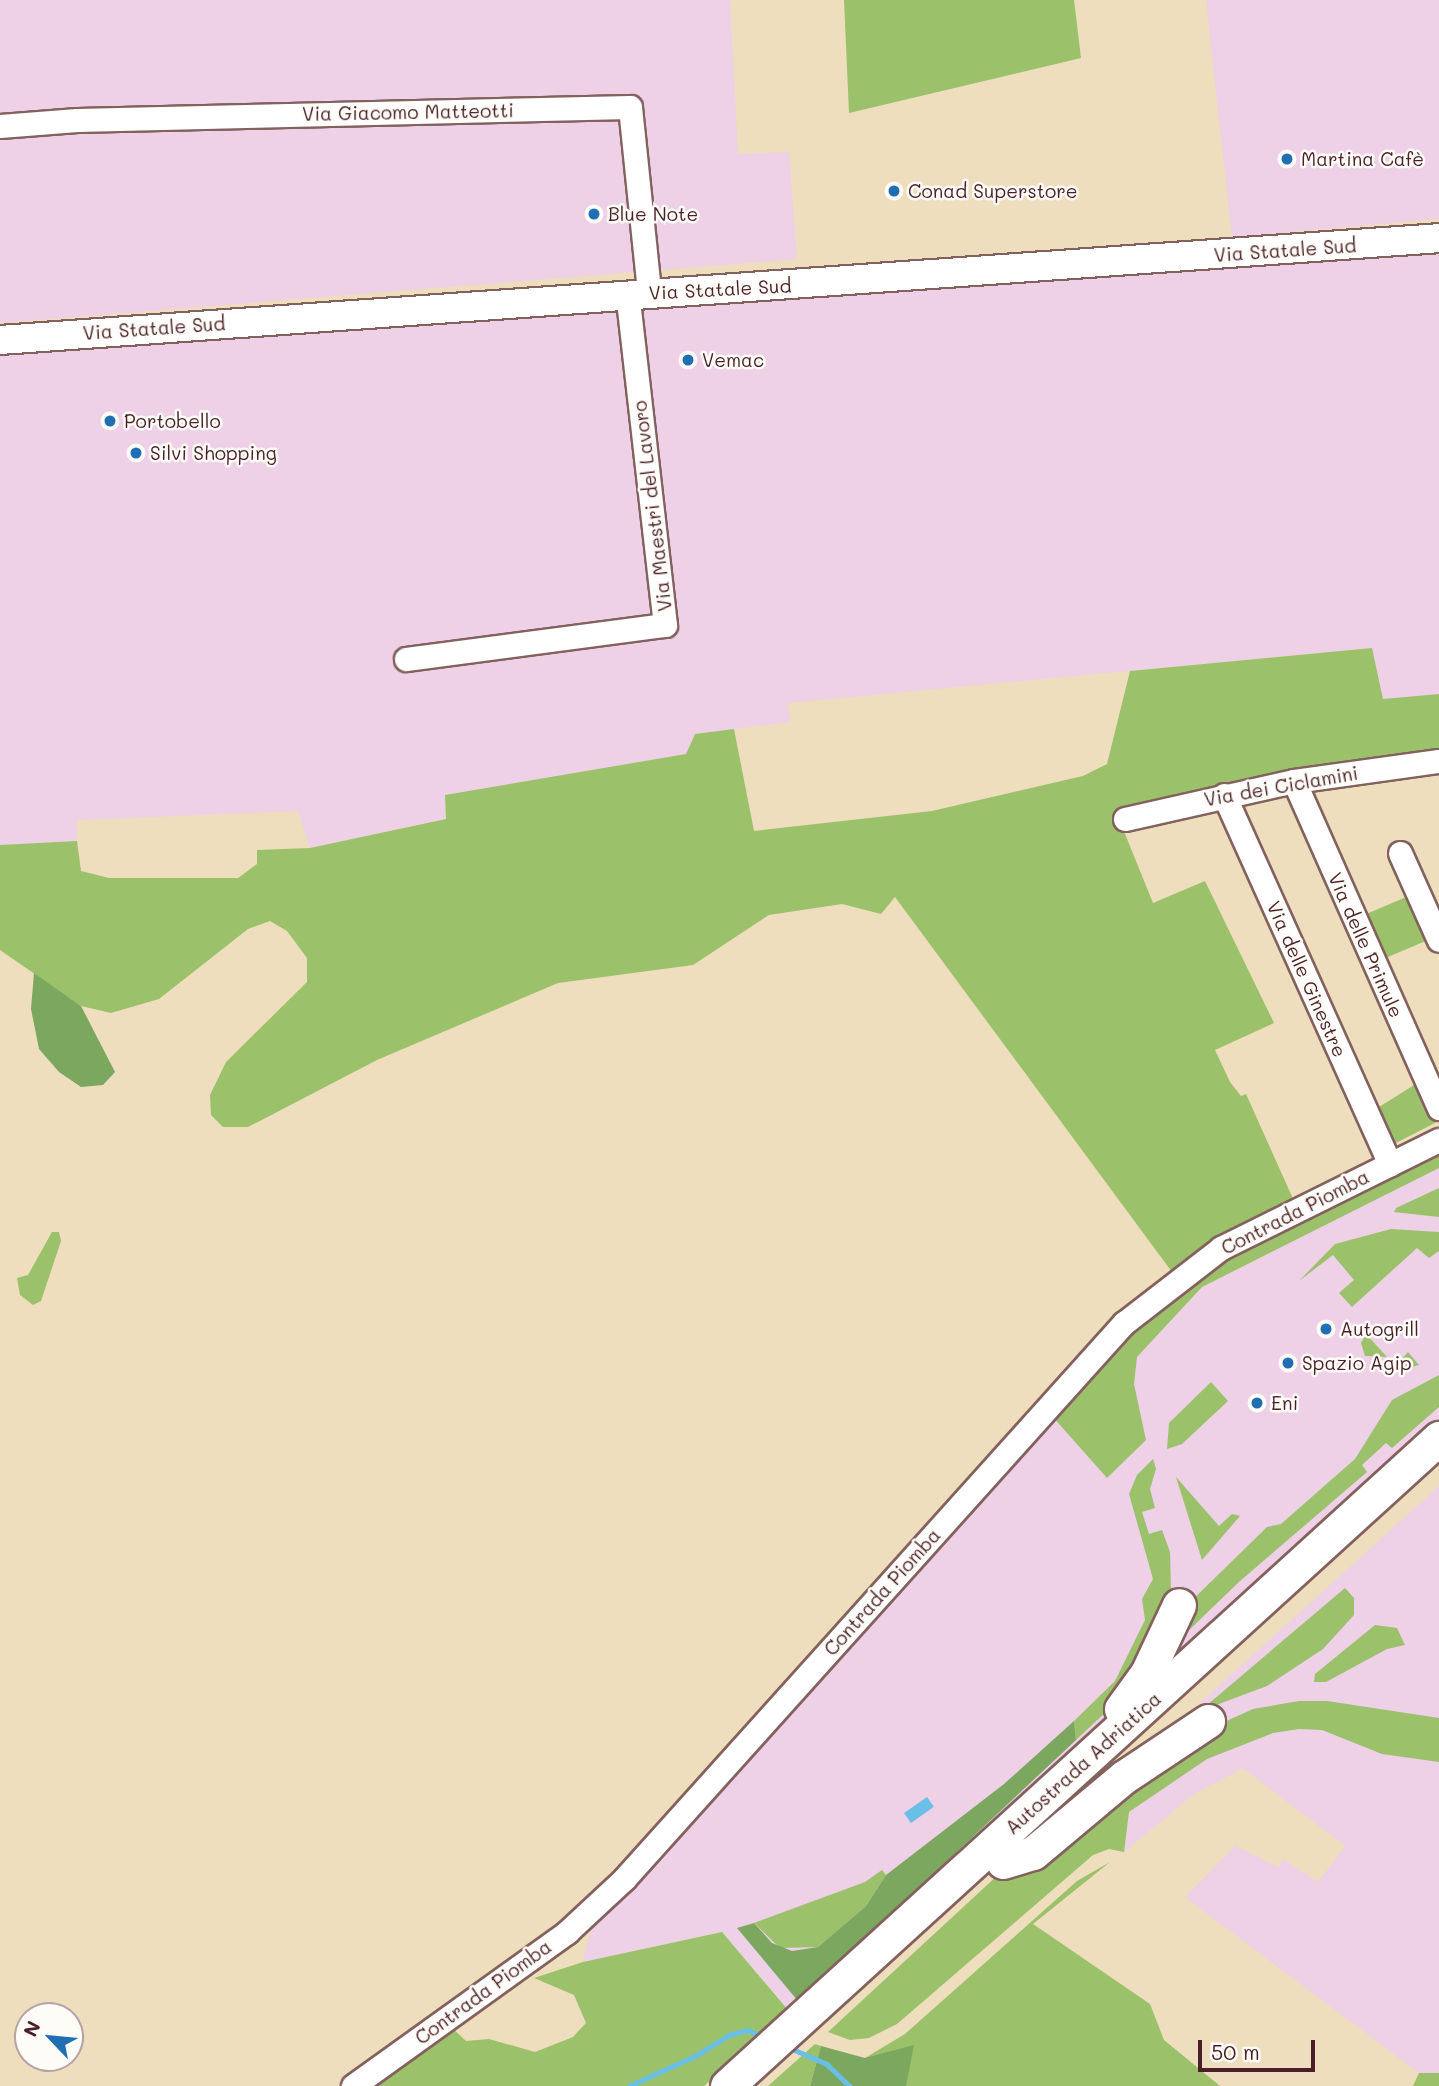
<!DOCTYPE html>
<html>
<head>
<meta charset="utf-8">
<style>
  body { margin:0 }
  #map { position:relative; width:1439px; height:2086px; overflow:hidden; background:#eedebd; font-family:Mali,sans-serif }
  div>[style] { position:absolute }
  .built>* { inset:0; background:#eed0e7 }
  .green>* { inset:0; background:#9bc16b; transform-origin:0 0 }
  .forest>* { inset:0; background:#7ca75f }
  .water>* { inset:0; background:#69bfe6; transform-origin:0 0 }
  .stream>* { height:4.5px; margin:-2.25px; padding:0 2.25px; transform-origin:2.25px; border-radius:2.25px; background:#69bfe6 }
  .roads { filter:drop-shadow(2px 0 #83625e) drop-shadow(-2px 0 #83625e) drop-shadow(0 2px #83625e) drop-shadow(0 -2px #83625e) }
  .minor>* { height:23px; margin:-11.5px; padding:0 11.5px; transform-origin:11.5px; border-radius:11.5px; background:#fff }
  .major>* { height:28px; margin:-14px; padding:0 14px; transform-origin:14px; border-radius:14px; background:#fff }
  .highway>* { height:33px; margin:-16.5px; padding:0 16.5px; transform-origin:16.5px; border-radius:16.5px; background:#fff }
  .dots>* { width:19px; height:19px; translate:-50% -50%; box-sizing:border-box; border:4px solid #fdfcf7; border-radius:50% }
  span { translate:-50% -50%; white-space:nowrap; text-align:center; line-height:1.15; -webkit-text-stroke:5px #fdfcf7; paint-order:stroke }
  .street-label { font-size:19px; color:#4a1f2b }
  .poi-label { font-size:19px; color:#4a1f2b }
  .left { translate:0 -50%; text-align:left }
  .north { position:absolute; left:14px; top:2002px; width:70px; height:70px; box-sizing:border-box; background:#fdfcf7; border:2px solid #b5a4a5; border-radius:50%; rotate:296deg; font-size:19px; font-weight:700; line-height:28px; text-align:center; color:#4a1f2b }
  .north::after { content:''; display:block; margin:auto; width:24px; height:32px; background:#1f6fb2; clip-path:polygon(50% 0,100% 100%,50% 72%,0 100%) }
  .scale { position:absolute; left:1198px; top:2040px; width:117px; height:32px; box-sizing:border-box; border:4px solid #4a1f2b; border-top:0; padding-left:9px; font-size:21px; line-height:24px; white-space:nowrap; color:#4a1f2b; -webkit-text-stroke:5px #fdfcf7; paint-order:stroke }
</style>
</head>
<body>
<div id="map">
  <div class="built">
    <div style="clip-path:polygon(0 0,730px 0,738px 154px,789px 152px,797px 259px,0 323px)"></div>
    <div style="clip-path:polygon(1206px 0,1439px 0,1439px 219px,1232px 237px)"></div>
    <div style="clip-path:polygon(1439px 253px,1439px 694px,1383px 700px,1372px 648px,788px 703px,790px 722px,695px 734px,686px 754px,445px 795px,446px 819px,310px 848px,298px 811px,77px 820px,77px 841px,0 845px,0 350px)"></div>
    <div style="clip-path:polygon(1439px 1168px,1439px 1419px,1144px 1693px,788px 2010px,722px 1932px,583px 1962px,593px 1921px,1052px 1416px,1137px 1357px,1202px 1287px)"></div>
    <div style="clip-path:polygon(1439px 1486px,1439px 2073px,1419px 2073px,1185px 1897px,1235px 1846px,1279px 1867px,1283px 1859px,1318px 1882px,1345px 1846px,1243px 1768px,1193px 1795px,1124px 1852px,1136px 1761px)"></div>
  </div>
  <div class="green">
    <div style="clip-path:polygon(844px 0,1074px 0,1081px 58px,849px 113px)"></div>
    <div style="clip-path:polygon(1372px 648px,1383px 699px,1439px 694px,1439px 752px,1117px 814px,1153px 903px,1205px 881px,1274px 1023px,1215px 1050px,1230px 1082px,1241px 1096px,1246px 1094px,1294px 1201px,1210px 1246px,1172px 1272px,895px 897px,881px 914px,842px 904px,769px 915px,693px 965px,558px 983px,377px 1060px,248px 1127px,223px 1127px,211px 1115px,210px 1095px,226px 1062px,307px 982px,307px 958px,287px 931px,270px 921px,248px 929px,159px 999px,111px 1013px,81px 1006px,0 950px,0 845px,77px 841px,81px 871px,109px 878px,238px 878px,257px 864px,257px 850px,310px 848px,446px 819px,445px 795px,686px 754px,695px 734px,734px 729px,754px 831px,932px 811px,1083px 776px,1107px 764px,1130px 671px)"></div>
    <div style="left:1411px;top:895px;width:48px;height:57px;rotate:67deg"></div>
    <div style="clip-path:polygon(1419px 1082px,1437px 1122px,1386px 1148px,1371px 1112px)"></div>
    <div style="clip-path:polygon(1439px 1151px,1439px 1168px,1202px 1287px,1137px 1357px,1134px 1384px,1146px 1440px,1107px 1478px,1052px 1416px,1175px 1289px,1291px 1221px)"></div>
    <div style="clip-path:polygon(1439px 1188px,1439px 1217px,1394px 1212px,1396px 1208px)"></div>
    <div style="clip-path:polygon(1391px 1229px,1439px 1232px,1439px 1251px,1429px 1258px,1417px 1248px,1352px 1307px,1339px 1293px,1354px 1280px,1333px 1255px,1299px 1281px,1335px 1244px)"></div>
    <div style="clip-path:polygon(52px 1232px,59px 1232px,61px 1241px,41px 1301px,33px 1305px,20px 1295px,17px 1278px,28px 1275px)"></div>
    <div style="clip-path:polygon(1366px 1334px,1387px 1357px,1365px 1356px,1361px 1343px)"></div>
    <div style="clip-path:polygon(1408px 1352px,1419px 1365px,1389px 1373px)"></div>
    <div style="clip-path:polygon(1439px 1375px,1439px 1407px,1392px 1448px,1386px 1443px,1362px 1465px,1367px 1472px,1240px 1581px,1158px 1660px,1179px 1613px,1267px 1527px,1281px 1524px,1355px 1459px,1392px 1400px)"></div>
    <div style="clip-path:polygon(1211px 1382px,1228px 1401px,1182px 1444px,1167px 1449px,1169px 1423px)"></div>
    <div style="clip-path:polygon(1153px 1459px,1156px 1469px,1150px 1489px,1155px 1508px,1142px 1512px,1149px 1534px,1162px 1530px,1170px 1552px,1171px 1591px,1125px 1694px,1076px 1740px,1074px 1721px,1115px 1681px,1145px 1620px,1142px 1599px,1153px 1579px,1129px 1494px,1137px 1475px)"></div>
    <div style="clip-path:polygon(1176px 1477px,1219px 1526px,1232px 1514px,1240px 1516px,1202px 1560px)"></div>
    <div style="clip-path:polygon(1345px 1588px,1354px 1598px,1354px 1615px,1323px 1649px,1267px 1686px,1200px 1711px)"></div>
    <div style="clip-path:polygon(1375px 1625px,1397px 1628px,1405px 1645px,1387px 1649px,1326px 1682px,1314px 1682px,1315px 1674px)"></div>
    <div style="clip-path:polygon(1299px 1701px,1327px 1701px,1439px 1718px,1439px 1762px,1382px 1754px,1322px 1730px,1299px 1729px,1273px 1733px,1207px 1759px,1129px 1812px,1124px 1852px,1109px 1849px,1093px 1855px,897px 2024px,869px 2038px,850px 2040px,828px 2032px,1012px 1862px,1213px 1727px,1253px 1709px)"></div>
    <div style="clip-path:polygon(1110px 1862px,1033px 1924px,1150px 2004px,1164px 2040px,1220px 2086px,906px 2086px,905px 2077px,865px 2058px,905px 2034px,1077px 1881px)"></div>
    <div style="clip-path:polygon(882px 1870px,886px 1875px,866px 1906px,818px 1947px,780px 1948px,754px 1923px,865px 1882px)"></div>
    <div style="clip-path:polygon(722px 1932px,788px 2010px,704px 2086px,365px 2086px,449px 2025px,466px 2041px,489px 2039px,535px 2052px,573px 2037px,586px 2023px,574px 1995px,534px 1978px,583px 1962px)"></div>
    <div style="clip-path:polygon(815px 2044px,821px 2046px,810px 2086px,768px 2086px)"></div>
    <div style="clip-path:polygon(1419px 2073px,1439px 2073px,1439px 2086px,1413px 2086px)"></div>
  </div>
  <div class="forest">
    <div style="clip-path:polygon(34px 973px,81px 1006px,115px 1072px,103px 1085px,81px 1087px,59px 1072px,39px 1049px,31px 1009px)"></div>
    <div style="clip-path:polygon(1074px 1721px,1076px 1740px,798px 2001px,737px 1928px,754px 1923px,772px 1943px,792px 1951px,818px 1947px,866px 1906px,886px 1875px,1004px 1784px)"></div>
    <div style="clip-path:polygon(914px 2045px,906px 2086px,810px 2086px,821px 2046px,865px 2058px)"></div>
  </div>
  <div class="water">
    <div style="left:927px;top:1797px;width:12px;height:28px;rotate:55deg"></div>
  </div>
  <div class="stream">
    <div style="left:788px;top:2047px;width:43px;rotate:23.6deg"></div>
    <div style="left:827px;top:2064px;width:32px;rotate:44deg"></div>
    <div style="left:629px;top:2086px;width:75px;rotate:-24.5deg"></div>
    <div style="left:697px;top:2055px;width:38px;rotate:-32deg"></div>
    <div style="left:729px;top:2035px;width:20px;rotate:-15deg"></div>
    <div style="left:748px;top:2030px;width:17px;rotate:24deg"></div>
  </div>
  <div class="roads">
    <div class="minor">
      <div style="left:0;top:126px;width:77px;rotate:-4.5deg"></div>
      <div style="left:77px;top:120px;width:553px;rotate:-1.35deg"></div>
      <div style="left:630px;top:107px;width:186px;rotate:84.1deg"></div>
      <div style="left:406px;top:659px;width:261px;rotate:-7.5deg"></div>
      <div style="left:665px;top:625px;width:334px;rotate:-96.5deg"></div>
      <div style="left:1294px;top:781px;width:358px;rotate:66.1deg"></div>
      <div style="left:1224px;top:795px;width:405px;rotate:65.8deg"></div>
      <div style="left:1125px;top:819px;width:173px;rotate:-12.7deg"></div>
      <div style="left:1294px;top:781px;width:146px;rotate:-7.9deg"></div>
      <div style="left:1400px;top:853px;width:95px;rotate:65.9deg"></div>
      <div style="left:353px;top:2086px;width:264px;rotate:-35.7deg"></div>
      <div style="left:567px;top:1932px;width:78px;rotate:-42.9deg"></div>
      <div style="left:624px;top:1879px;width:748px;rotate:-48.04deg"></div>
      <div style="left:1124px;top:1323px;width:123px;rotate:-37.7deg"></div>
      <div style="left:1221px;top:1248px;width:243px;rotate:-26.4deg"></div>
    </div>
    <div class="major">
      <div style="left:0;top:340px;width:1443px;rotate:-4.05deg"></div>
    </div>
    <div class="highway">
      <div style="left:1121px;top:1709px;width:44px;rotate:-54.2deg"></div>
      <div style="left:1147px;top:1673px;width:75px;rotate:-64.8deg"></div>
      <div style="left:1003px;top:1862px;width:31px;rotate:-17deg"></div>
      <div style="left:1033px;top:1853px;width:119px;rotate:-39.9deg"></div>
      <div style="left:1124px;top:1777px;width:101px;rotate:-33.7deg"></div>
      <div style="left:727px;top:2086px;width:963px;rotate:-42.31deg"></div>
    </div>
  </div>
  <div class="dots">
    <div style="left:1287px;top:159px;background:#1f6fb2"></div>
    <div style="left:894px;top:191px;background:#1f6fb2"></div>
    <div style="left:594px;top:214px;background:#1f6fb2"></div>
    <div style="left:688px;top:360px;background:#1f6fb2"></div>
    <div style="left:110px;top:421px;background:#1f6fb2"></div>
    <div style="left:136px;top:453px;background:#1f6fb2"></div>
    <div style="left:1326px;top:1329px;background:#1f6fb2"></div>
    <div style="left:1288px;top:1363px;background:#1f6fb2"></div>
    <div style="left:1257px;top:1403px;background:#1f6fb2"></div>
  </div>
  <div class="street-label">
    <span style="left:408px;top:112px;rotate:-1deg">Via Giacomo Matteotti</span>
    <span style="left:1285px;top:250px;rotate:-4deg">Via Statale Sud</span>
    <span style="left:720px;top:289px;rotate:-3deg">Via Statale Sud</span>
    <span style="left:154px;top:328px;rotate:-4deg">Via Statale Sud</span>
    <span style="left:652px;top:506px;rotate:-97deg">Via Maestri del Lavoro</span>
    <span style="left:1281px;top:786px;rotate:-10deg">Via dei Ciclamini</span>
    <span style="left:1366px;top:945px;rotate:66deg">Via delle Primule</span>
    <span style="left:1307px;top:979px;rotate:66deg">Via delle Ginestre</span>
    <span style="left:1295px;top:1212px;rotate:-27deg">Contrada Piomba</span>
    <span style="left:882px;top:1592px;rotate:-48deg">Contrada Piomba</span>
    <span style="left:1083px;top:1763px;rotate:-42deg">Autostrada Adriatica</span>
    <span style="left:483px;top:1992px;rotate:-36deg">Contrada Piomba</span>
  </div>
  <div class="poi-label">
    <span class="left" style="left:1301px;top:159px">Martina Cafè</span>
    <span class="left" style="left:908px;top:191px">Conad Superstore</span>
    <span class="left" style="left:608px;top:214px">Blue Note</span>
    <span class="left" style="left:702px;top:360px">Vemac</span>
    <span class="left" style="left:124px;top:421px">Portobello</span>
    <span class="left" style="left:150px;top:453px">Silvi Shopping</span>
    <span class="left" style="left:1340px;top:1329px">Autogrill</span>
    <span class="left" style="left:1302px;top:1363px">Spazio Agip</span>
    <span class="left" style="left:1271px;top:1403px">Eni</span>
  </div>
  <div class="north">N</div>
  <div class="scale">50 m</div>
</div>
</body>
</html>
